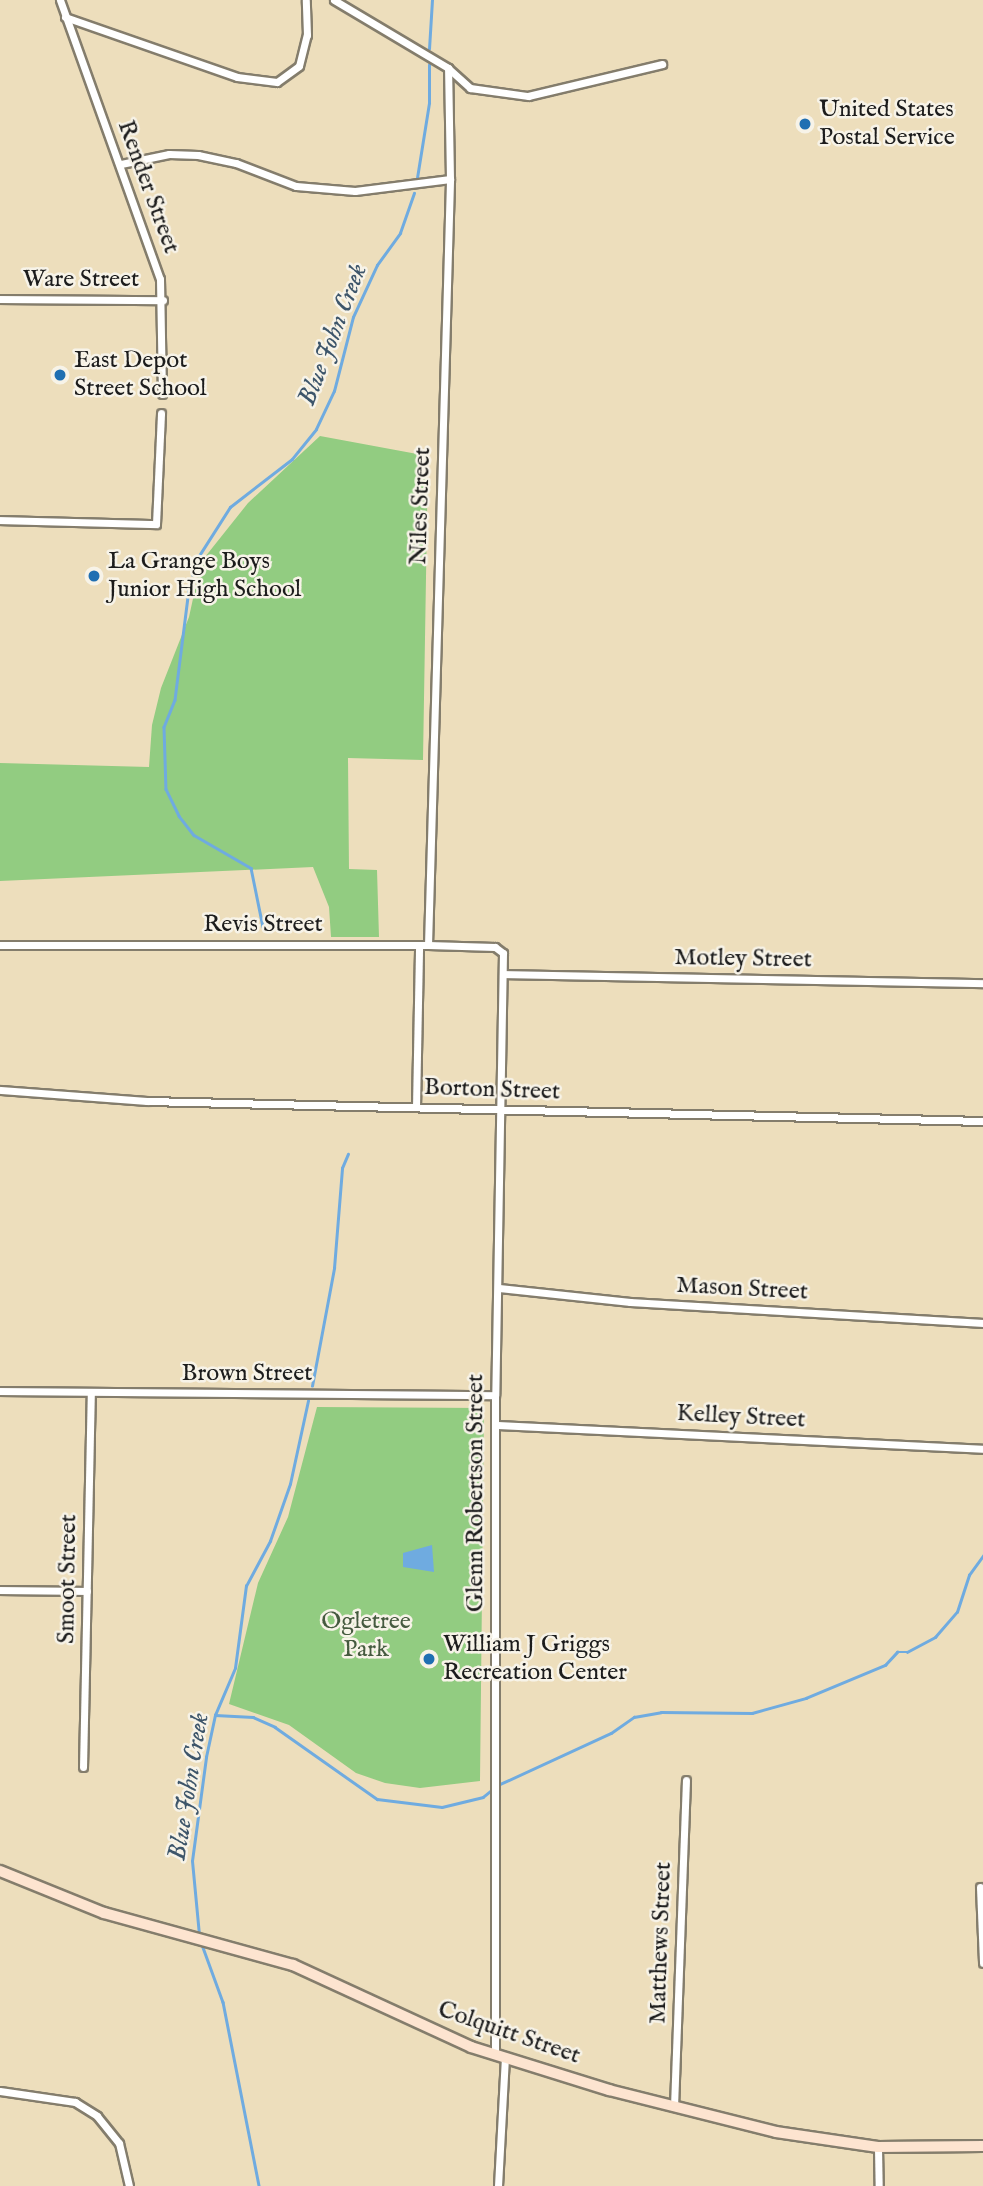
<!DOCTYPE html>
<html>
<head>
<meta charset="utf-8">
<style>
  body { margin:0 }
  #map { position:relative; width:983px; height:2186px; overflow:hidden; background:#eddebc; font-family:"IM FELL English",serif }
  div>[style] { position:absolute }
  .green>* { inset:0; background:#92cc81 }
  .water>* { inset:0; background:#6fabe0 }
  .stream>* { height:2.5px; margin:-1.25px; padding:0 1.25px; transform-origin:1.25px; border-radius:1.25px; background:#6fabe0 }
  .roads { filter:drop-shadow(2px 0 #847d6c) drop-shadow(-2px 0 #847d6c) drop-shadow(0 2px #847d6c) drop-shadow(0 -2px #847d6c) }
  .street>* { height:7px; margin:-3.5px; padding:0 3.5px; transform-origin:3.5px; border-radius:3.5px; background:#fff }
  .secondary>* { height:10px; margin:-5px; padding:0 5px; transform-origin:5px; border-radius:5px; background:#fde4d0 }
  .dots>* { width:19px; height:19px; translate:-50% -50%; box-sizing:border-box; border:4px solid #f7f3e8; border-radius:50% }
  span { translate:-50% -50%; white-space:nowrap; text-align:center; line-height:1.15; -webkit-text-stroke:5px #f7f3e8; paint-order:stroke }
  .poi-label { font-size:24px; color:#1c1c1c }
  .left { translate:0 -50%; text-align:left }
  .street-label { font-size:24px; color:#1c1c1c }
  .park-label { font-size:24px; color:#455a3f }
  .water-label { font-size:26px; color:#3d556a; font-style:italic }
</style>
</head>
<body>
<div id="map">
  <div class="green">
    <div style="clip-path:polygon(320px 436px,428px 456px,423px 760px,348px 758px,349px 869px,377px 870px,379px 937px,331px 937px,329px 907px,313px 867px,0 881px,0 763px,149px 767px,152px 725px,161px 688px,189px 617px,201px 562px,248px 503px)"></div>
    <div style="clip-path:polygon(317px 1407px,484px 1408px,480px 1781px,420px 1788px,385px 1783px,356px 1773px,289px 1725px,229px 1704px,258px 1583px,288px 1517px)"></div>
  </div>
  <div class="water">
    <div style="clip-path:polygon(432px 1545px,434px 1572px,403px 1567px,403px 1553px)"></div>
  </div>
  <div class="stream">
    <div style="left:429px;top:49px;width:49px;rotate:-86.5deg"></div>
    <div style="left:417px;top:178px;width:76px;rotate:-80.9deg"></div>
    <div style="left:429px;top:103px;width:38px;rotate:-90deg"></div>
    <div style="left:192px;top:575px;width:13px;rotate:-77deg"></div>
    <div style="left:195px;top:562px;width:65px;rotate:-57.5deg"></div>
    <div style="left:230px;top:507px;width:78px;rotate:-37.7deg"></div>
    <div style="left:292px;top:459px;width:38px;rotate:-51deg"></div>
    <div style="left:316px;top:429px;width:42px;rotate:-64.7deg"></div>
    <div style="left:334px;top:391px;width:76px;rotate:-75.6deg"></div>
    <div style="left:353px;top:317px;width:57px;rotate:-65.2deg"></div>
    <div style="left:377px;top:265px;width:39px;rotate:-54deg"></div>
    <div style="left:400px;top:233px;width:42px;rotate:-70.7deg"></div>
    <div style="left:189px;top:589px;width:112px;rotate:97.2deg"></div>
    <div style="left:175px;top:700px;width:29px;rotate:112deg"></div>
    <div style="left:164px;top:727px;width:62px;rotate:88.2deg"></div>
    <div style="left:166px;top:789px;width:30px;rotate:64deg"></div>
    <div style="left:179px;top:816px;width:24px;rotate:52deg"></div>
    <div style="left:194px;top:835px;width:66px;rotate:30.1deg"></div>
    <div style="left:251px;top:868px;width:60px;rotate:78.5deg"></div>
    <div style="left:312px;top:1386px;width:120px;rotate:-79.4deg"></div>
    <div style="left:334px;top:1268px;width:100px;rotate:-85.4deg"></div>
    <div style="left:342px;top:1168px;width:15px;rotate:-67deg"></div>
    <div style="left:215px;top:1715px;width:38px;rotate:3deg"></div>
    <div style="left:253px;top:1717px;width:24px;rotate:24deg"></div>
    <div style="left:275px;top:1727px;width:125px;rotate:35.2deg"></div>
    <div style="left:377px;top:1799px;width:65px;rotate:7deg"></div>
    <div style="left:442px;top:1807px;width:42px;rotate:-13.7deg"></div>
    <div style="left:483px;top:1797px;width:13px;rotate:-39deg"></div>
    <div style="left:498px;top:1785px;width:124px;rotate:-24.7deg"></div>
    <div style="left:611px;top:1733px;width:28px;rotate:-35deg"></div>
    <div style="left:634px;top:1717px;width:27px;rotate:-10deg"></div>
    <div style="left:661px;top:1712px;width:91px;rotate:0.6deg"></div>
    <div style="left:752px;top:1713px;width:56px;rotate:-15.5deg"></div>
    <div style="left:806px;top:1698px;width:86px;rotate:-22.7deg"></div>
    <div style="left:885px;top:1665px;width:18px;rotate:-47deg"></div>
    <div style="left:897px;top:1652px;width:10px"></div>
    <div style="left:907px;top:1652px;width:32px;rotate:-28deg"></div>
    <div style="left:935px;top:1637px;width:33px;rotate:-49deg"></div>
    <div style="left:957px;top:1612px;width:39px;rotate:-72deg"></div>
    <div style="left:969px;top:1575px;width:24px;rotate:-54deg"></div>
    <div style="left:199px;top:1935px;width:74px;rotate:-95.4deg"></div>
    <div style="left:192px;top:1861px;width:105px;rotate:-82.3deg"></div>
    <div style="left:206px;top:1757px;width:43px;rotate:-77.9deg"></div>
    <div style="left:215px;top:1715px;width:51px;rotate:-66.9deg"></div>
    <div style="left:235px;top:1668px;width:83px;rotate:-82.4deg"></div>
    <div style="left:246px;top:1586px;width:51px;rotate:-61.9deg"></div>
    <div style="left:270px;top:1541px;width:60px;rotate:-70.7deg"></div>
    <div style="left:290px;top:1484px;width:85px;rotate:-77.8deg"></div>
    <div style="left:201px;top:1942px;width:64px;rotate:69.9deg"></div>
    <div style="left:223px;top:2002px;width:187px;rotate:78.9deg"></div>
  </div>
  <div class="roads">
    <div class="street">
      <div style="left:60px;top:0;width:296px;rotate:70.3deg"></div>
      <div style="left:160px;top:279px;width:115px;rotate:89deg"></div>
      <div style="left:334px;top:0;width:133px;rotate:30.8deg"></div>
      <div style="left:448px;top:68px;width:30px;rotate:42deg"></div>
      <div style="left:470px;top:88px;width:59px;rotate:7.9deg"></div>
      <div style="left:528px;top:96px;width:138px;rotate:-13.4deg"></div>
      <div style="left:65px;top:17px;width:182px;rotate:19.2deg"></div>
      <div style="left:237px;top:77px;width:40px;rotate:7.1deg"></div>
      <div style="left:277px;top:82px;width:27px;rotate:-36deg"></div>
      <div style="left:299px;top:66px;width:32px;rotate:-76deg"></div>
      <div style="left:307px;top:35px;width:35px;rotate:-92deg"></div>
      <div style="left:121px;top:164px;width:49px;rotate:-11.8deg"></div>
      <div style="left:169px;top:154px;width:29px;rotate:2deg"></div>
      <div style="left:198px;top:155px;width:39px;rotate:12deg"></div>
      <div style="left:236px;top:163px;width:64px;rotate:21deg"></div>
      <div style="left:296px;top:186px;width:59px;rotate:4.8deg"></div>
      <div style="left:355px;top:191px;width:96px;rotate:-7.2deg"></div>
      <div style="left:0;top:299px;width:163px;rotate:0.4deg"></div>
      <div style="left:0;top:520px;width:156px;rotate:1.5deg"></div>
      <div style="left:156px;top:524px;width:111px;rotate:-87.4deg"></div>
      <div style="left:0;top:945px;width:428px"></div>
      <div style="left:428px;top:945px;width:67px;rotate:1.7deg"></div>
      <div style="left:495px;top:947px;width:10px;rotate:37deg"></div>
      <div style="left:503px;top:953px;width:442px;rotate:91deg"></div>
      <div style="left:495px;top:1395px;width:660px;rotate:90deg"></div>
      <div style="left:428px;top:945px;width:766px;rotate:-88.35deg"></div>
      <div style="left:450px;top:179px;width:111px;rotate:-91deg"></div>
      <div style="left:503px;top:974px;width:480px;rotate:1.1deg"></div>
      <div style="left:0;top:1090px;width:147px;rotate:4.3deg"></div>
      <div style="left:147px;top:1101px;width:836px;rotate:1.37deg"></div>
      <div style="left:416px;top:1107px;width:162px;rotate:-88.9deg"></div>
      <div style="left:499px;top:1288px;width:132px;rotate:6.1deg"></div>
      <div style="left:630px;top:1302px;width:354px;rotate:3.4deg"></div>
      <div style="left:0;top:1391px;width:495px;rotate:0.5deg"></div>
      <div style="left:496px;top:1425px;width:488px;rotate:2.8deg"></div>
      <div style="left:0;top:1590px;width:87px;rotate:0.7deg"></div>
      <div style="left:83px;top:1767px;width:375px;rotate:-88.8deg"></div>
      <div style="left:980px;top:1887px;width:76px;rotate:87.7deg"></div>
      <div style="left:0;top:2091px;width:76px;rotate:8.3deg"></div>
      <div style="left:75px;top:2102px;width:26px;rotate:32deg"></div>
      <div style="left:97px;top:2116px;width:35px;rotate:51deg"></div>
      <div style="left:119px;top:2143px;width:44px;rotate:76.9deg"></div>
      <div style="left:674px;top:2107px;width:327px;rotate:-87.9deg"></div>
      <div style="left:878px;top:2147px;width:39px;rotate:89deg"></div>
      <div style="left:498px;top:2186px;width:129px;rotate:-86.9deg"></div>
    </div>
    <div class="secondary">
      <div style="left:0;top:1871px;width:112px;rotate:22deg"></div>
      <div style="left:104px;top:1913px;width:196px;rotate:15.4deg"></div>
      <div style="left:293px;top:1965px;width:196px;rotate:24.7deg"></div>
      <div style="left:471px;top:2047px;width:145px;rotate:17.3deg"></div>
      <div style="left:609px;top:2090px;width:172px;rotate:14.1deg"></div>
      <div style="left:776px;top:2132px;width:103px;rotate:8.4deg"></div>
      <div style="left:878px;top:2147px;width:105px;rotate:-0.5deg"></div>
    </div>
  </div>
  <div class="dots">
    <div style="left:805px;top:124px;background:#1f6fb2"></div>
    <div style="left:60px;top:375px;background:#1f6fb2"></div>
    <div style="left:94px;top:576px;background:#1f6fb2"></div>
    <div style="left:429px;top:1659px;background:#1f6fb2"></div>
  </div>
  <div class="poi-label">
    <span class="left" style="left:819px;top:124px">United States<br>Postal Service</span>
    <span class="left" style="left:74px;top:375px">East Depot<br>Street School</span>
    <span class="left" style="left:108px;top:576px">La Grange Boys<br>Junior High School</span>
    <span class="left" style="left:443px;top:1659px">William J Griggs<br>Recreation Center</span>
  </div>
  <div class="street-label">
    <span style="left:148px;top:187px;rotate:70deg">Render Street</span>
    <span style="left:81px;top:280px">Ware Street</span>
    <span style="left:421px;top:506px;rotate:-88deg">Niles Street</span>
    <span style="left:263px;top:925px">Revis Street</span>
    <span style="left:743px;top:959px;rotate:1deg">Motley Street</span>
    <span style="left:492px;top:1090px;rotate:2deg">Borton Street</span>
    <span style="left:742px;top:1289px;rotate:3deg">Mason Street</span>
    <span style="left:247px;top:1374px">Brown Street</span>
    <span style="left:741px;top:1417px;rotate:3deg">Kelley Street</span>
    <span style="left:476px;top:1493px;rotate:-90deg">Glenn Robertson Street</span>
    <span style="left:68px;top:1579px;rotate:-89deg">Smoot Street</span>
    <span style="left:661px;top:1943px;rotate:-88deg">Matthews Street</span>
    <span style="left:509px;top:2033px;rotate:19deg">Colquitt Street</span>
  </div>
  <div class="park-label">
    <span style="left:366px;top:1636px">Ogletree<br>Park</span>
  </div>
  <div class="water-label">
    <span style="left:333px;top:335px;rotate:-69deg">Blue John Creek</span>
    <span style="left:189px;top:1787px;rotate:-81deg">Blue John Creek</span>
  </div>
</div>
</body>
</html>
